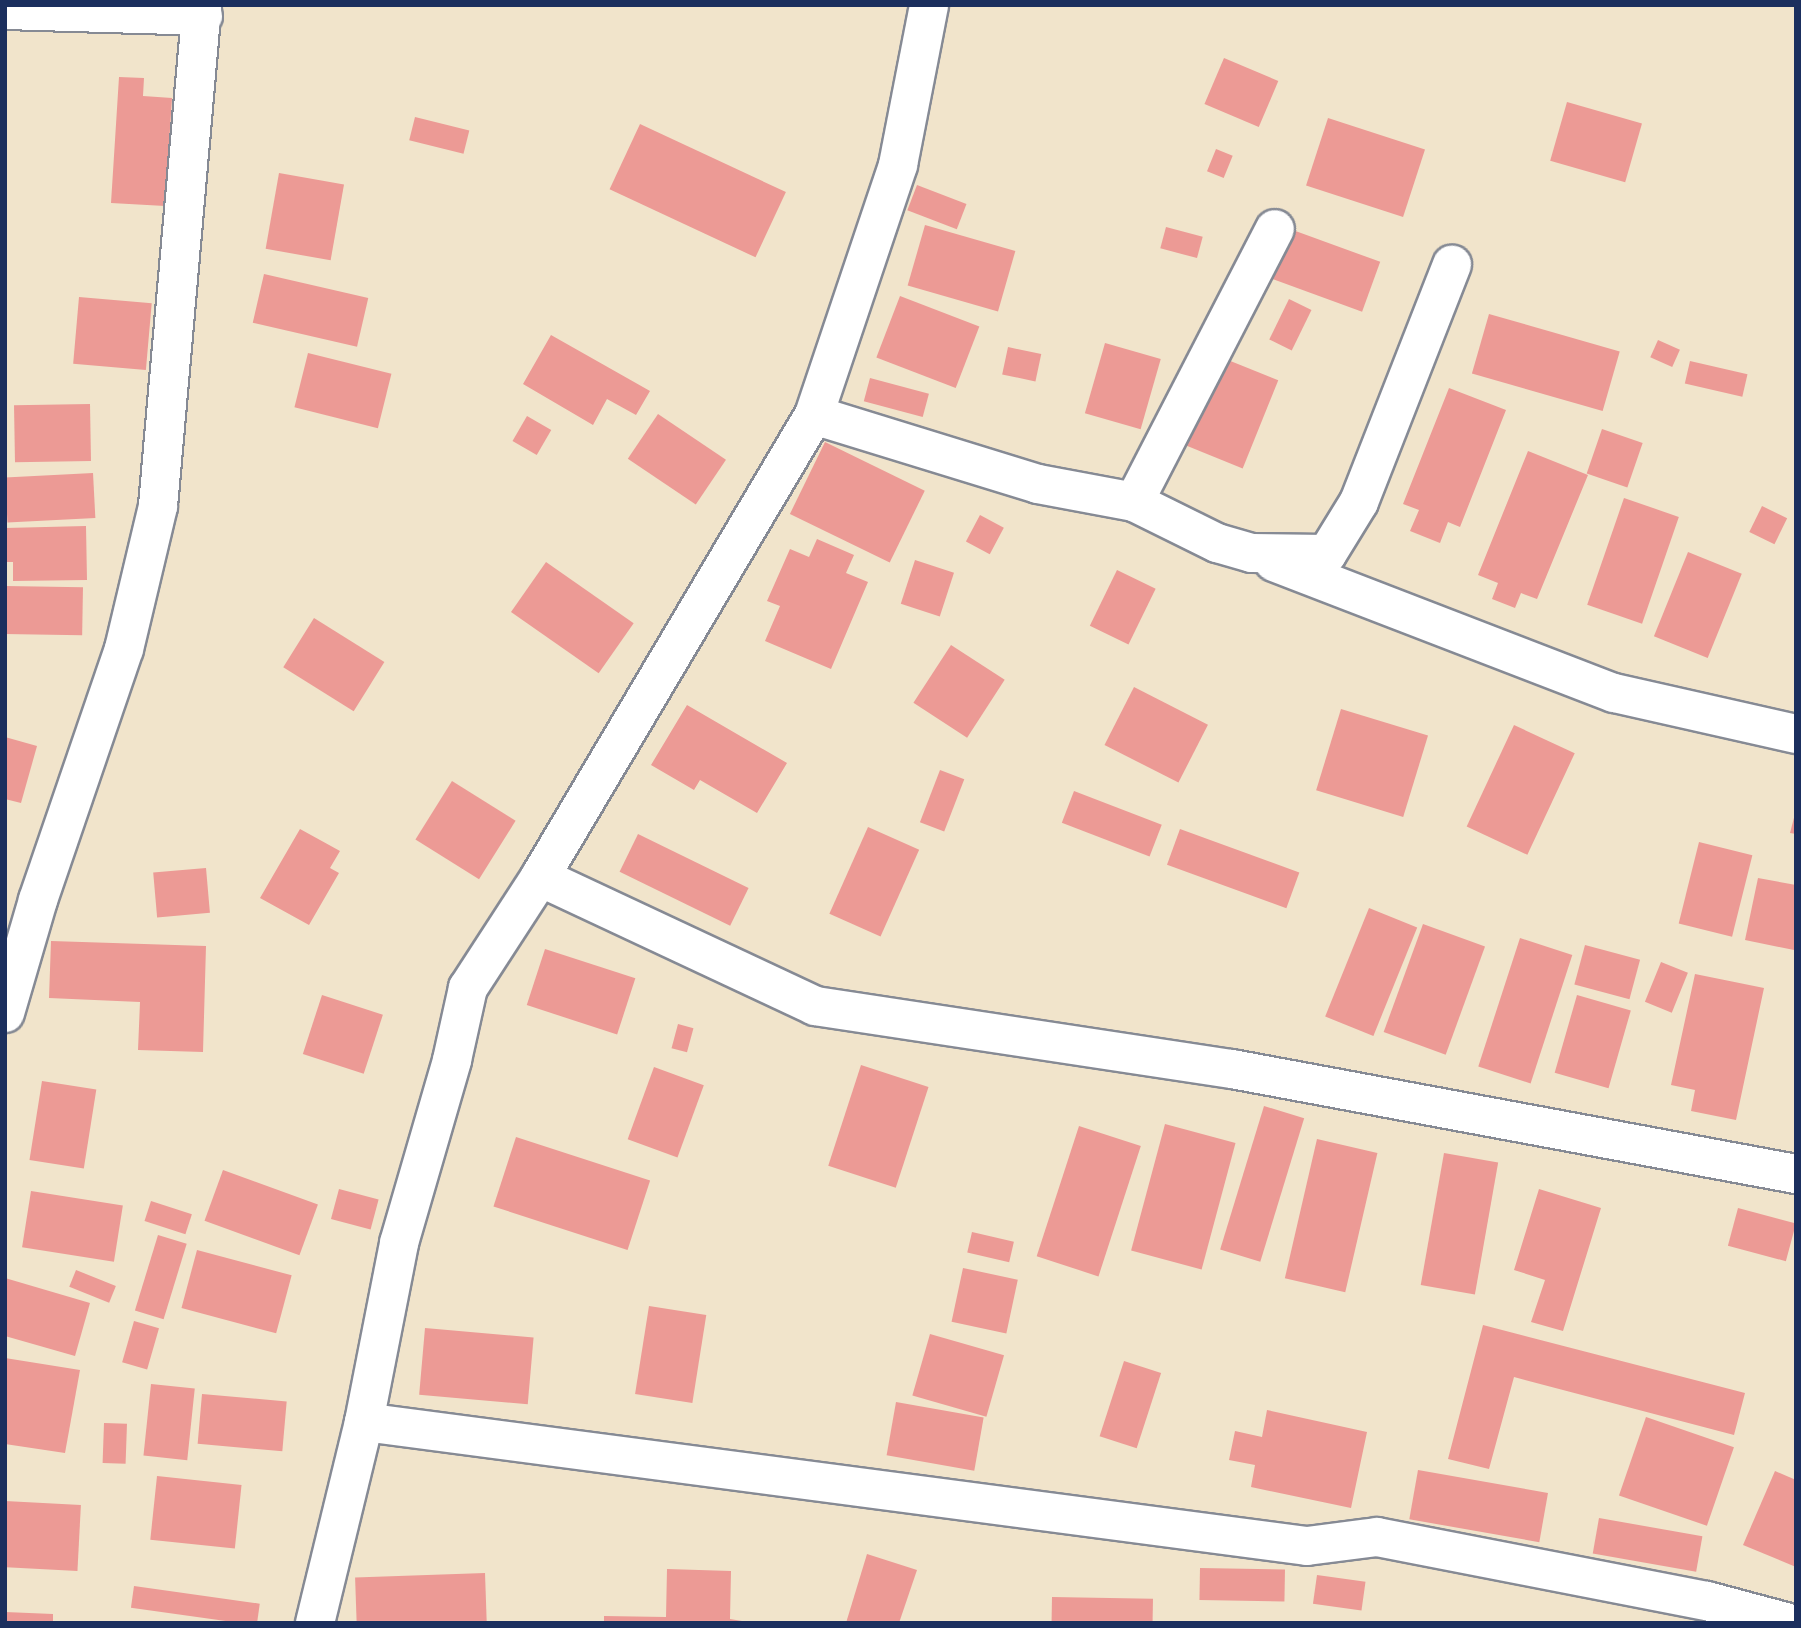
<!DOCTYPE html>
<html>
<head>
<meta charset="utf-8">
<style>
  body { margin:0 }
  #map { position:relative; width:1801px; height:1628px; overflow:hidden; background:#f1e4cb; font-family:"Libre Bodoni",serif }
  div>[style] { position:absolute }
  .building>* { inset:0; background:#ec9a95; transform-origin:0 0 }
  .roads { filter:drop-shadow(2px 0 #868a94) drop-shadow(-2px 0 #868a94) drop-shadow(0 2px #868a94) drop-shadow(0 -2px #868a94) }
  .minor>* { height:38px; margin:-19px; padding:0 19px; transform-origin:19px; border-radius:19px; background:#fff }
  span { translate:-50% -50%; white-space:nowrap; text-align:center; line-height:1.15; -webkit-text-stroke:6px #f6f6f2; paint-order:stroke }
  .frame { position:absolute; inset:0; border:7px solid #1b2f5e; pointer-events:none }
</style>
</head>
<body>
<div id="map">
  <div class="building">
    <div style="left:1224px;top:58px;width:59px;height:50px;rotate:23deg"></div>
    <div style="clip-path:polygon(119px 77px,144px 78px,143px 96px,172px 98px,165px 206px,111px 203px)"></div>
    <div style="left:1567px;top:102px;width:78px;height:61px;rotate:16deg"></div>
    <div style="left:415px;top:117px;width:56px;height:24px;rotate:14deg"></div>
    <div style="left:1328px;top:118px;width:102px;height:71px;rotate:18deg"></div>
    <div style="left:640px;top:124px;width:161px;height:72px;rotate:25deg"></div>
    <div style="left:1216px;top:149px;width:18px;height:24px;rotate:22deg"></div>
    <div style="left:279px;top:173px;width:66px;height:77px;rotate:10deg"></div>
    <div style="left:917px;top:185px;width:53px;height:27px;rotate:21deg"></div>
    <div style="left:925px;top:225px;width:94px;height:63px;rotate:16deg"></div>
    <div style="left:1166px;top:227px;width:38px;height:22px;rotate:15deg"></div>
    <div style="left:1290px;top:229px;width:96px;height:53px;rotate:20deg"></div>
    <div style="left:264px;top:274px;width:107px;height:50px;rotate:13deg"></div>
    <div style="left:900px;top:296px;width:85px;height:66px;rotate:21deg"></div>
    <div style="left:79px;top:297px;width:73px;height:67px;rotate:5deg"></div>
    <div style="left:1289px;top:299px;width:25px;height:45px;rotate:26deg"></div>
    <div style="left:1489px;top:314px;width:136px;height:62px;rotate:16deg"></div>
    <div style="clip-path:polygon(551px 335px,650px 391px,636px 415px,607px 399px,593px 425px,523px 384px)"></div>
    <div style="left:1658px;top:340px;width:24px;height:19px;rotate:24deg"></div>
    <div style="left:1105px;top:343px;width:58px;height:73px;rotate:16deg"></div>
    <div style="left:1008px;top:347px;width:34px;height:28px;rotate:12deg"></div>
    <div style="left:308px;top:353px;width:86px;height:56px;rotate:14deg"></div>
    <div style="left:1218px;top:356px;width:65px;height:95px;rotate:22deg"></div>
    <div style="left:1690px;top:361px;width:59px;height:23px;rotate:13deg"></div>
    <div style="left:870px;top:378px;width:61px;height:24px;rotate:15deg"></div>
    <div style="clip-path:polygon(1449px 388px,1506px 410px,1460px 527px,1448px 522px,1440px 543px,1410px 531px,1419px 510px,1403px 504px)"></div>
    <div style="left:90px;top:404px;width:57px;height:76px;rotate:89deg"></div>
    <div style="left:658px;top:414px;width:82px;height:54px;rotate:34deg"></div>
    <div style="left:527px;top:416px;width:28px;height:29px;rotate:30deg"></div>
    <div style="left:1602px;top:429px;width:43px;height:47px;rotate:19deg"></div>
    <div style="left:825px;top:442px;width:111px;height:80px;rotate:26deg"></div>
    <div style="clip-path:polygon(1528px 451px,1588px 475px,1537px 599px,1521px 593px,1515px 608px,1492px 599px,1498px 583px,1478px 575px)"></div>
    <div style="left:93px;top:473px;width:45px;height:88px;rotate:87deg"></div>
    <div style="left:1624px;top:498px;width:58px;height:113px;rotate:19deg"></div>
    <div style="left:1762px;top:506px;width:28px;height:29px;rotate:26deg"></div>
    <div style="left:980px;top:515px;width:27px;height:30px;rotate:28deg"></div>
    <div style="clip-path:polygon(86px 526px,87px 580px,13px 581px,13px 562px,5px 562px,5px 528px)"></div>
    <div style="clip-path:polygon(817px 539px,854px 555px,846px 573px,868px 582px,831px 669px,765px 641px,780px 606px,767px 601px,790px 549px,809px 557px)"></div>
    <div style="left:1688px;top:552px;width:58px;height:91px;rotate:22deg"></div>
    <div style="left:915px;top:560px;width:41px;height:46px;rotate:18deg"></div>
    <div style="left:546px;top:562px;width:107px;height:61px;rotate:35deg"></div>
    <div style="left:1117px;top:570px;width:43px;height:62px;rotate:26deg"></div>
    <div style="left:5px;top:586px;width:78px;height:48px;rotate:1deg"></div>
    <div style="left:314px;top:618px;width:83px;height:58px;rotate:32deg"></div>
    <div style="left:951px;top:645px;width:64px;height:69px;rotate:33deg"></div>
    <div style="left:1134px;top:687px;width:83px;height:65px;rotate:27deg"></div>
    <div style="clip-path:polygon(687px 705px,787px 763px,757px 813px,700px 780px,694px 790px,651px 765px)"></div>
    <div style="left:1341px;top:709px;width:91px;height:85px;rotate:17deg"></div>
    <div style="left:1514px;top:725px;width:67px;height:112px;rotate:25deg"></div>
    <div style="clip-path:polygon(5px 737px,37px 746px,21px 803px,5px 799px)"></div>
    <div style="left:940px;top:770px;width:26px;height:56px;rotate:21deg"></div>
    <div style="left:452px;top:781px;width:75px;height:69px;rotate:32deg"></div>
    <div style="left:1074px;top:791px;width:94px;height:34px;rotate:21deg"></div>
    <div style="clip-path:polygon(1796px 810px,1796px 834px,1790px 833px)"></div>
    <div style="left:868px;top:827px;width:56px;height:95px;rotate:24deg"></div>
    <div style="clip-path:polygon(300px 829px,340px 851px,330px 868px,339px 873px,309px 925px,260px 898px)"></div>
    <div style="left:1180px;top:829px;width:127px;height:38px;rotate:20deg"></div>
    <div style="left:638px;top:834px;width:123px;height:42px;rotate:26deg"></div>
    <div style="left:1699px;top:842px;width:55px;height:84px;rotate:14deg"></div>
    <div style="left:206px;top:868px;width:45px;height:53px;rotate:85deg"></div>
    <div style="clip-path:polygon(1758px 878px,1796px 885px,1794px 950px,1745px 940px)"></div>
    <div style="left:1369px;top:908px;width:52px;height:117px;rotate:22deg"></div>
    <div style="left:1423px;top:924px;width:66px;height:115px;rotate:20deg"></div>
    <div style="left:1520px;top:938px;width:55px;height:135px;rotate:18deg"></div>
    <div style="clip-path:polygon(51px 941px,206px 946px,203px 1052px,138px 1050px,140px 1002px,49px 998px)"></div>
    <div style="left:1585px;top:945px;width:57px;height:41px;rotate:15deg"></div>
    <div style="left:545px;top:949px;width:95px;height:59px;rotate:18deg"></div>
    <div style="left:1661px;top:962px;width:29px;height:43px;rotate:22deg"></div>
    <div style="clip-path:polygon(1695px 974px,1764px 988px,1736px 1120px,1691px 1111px,1695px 1090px,1671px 1085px)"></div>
    <div style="left:322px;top:995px;width:64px;height:62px;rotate:18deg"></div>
    <div style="left:1577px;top:995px;width:56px;height:81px;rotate:16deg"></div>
    <div style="left:678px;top:1024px;width:16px;height:25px;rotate:15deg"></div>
    <div style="left:861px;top:1065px;width:71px;height:106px;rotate:18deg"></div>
    <div style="left:654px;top:1067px;width:53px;height:77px;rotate:20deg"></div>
    <div style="left:42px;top:1081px;width:55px;height:80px;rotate:9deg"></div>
    <div style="left:1264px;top:1106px;width:42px;height:150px;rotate:17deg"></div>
    <div style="left:1165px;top:1124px;width:73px;height:131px;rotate:15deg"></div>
    <div style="left:1079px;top:1126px;width:65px;height:137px;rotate:18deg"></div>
    <div style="left:516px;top:1137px;width:141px;height:73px;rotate:18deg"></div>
    <div style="left:1317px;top:1139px;width:62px;height:143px;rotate:13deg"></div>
    <div style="left:1444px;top:1153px;width:55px;height:134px;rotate:10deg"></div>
    <div style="left:223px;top:1170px;width:101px;height:54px;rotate:20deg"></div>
    <div style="left:339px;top:1189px;width:41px;height:31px;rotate:15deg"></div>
    <div style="clip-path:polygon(1539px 1189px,1601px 1208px,1563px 1331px,1531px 1322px,1545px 1280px,1514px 1270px)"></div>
    <div style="left:31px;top:1191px;width:93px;height:57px;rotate:9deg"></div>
    <div style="left:151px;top:1201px;width:43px;height:21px;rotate:18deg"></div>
    <div style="left:1738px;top:1208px;width:60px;height:39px;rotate:15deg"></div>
    <div style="left:972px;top:1232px;width:43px;height:21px;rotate:13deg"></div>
    <div style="left:158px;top:1235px;width:30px;height:79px;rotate:17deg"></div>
    <div style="left:197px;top:1250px;width:98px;height:60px;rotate:15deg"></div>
    <div style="left:963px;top:1268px;width:56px;height:55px;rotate:12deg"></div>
    <div style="left:76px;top:1270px;width:43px;height:18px;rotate:22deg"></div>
    <div style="clip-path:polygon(5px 1278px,90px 1303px,75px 1356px,5px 1336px)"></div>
    <div style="left:649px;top:1306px;width:58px;height:89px;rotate:9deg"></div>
    <div style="left:134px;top:1321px;width:26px;height:43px;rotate:16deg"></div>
    <div style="clip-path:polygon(1483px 1325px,1745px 1393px,1734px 1435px,1514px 1377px,1489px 1469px,1448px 1459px)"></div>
    <div style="left:425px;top:1328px;width:109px;height:67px;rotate:5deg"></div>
    <div style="left:930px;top:1334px;width:77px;height:64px;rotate:16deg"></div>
    <div style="clip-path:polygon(5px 1358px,80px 1370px,65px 1453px,5px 1444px)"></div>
    <div style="left:1124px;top:1361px;width:39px;height:79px;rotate:18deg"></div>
    <div style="left:151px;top:1384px;width:44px;height:72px;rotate:6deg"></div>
    <div style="left:202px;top:1394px;width:85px;height:50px;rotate:5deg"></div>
    <div style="left:896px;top:1402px;width:89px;height:54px;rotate:10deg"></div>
    <div style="clip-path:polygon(1267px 1410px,1367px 1432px,1351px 1508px,1251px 1487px,1255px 1465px,1229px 1460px,1235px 1431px,1262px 1437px)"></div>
    <div style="left:1646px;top:1417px;width:93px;height:83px;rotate:19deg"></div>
    <div style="left:104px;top:1423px;width:23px;height:40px;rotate:2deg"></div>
    <div style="left:1418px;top:1470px;width:132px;height:50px;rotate:10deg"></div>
    <div style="clip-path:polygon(1775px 1471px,1796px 1480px,1796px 1567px,1743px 1545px)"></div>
    <div style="left:157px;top:1476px;width:85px;height:64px;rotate:6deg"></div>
    <div style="left:5px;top:1501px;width:76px;height:66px;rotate:3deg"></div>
    <div style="left:1599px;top:1518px;width:105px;height:36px;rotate:10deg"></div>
    <div style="clip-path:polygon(867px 1554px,917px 1570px,899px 1623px,846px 1623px)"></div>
    <div style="left:1200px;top:1568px;width:85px;height:32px;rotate:1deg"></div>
    <div style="clip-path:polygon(667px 1569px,731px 1571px,730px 1619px,754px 1623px,604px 1623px,604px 1616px,666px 1617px)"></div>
    <div style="left:485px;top:1573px;width:50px;height:130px;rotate:88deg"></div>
    <div style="left:1317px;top:1575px;width:49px;height:29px;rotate:8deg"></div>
    <div style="left:134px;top:1586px;width:127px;height:22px;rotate:8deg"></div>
    <div style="left:1052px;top:1597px;width:101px;height:26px;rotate:1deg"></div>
    <div style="clip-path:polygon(5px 1612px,53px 1614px,53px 1623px,5px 1623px)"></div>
  </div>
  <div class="roads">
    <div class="minor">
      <div style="left:5px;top:10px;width:198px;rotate:1.7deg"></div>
      <div style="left:814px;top:415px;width:234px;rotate:17.1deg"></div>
      <div style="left:1038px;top:484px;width:98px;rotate:10.6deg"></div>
      <div style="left:1134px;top:502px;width:93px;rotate:26.3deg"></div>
      <div style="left:1217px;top:543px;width:36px;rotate:16deg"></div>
      <div style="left:1252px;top:553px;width:75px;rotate:0.8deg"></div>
      <div style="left:1327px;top:554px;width:61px;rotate:-58.4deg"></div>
      <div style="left:1359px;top:502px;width:255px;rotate:-68.6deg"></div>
      <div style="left:1134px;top:502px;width:307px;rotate:-62.7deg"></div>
      <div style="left:1274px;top:562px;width:364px;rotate:21.1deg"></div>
      <div style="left:1614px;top:693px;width:187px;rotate:12.7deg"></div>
      <div style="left:540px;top:877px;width:304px;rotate:25.1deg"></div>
      <div style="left:815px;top:1006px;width:422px;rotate:8.6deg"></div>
      <div style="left:1232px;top:1069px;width:574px;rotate:10.55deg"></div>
      <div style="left:5px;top:1013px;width:118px;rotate:-73.7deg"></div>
      <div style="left:38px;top:900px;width:265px;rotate:-71.1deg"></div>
      <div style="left:124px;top:649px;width:147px;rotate:-76.6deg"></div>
      <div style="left:158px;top:506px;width:503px;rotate:-84.98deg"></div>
      <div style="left:364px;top:1422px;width:951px;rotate:7.49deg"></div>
      <div style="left:1307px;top:1546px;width:71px;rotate:-7.3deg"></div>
      <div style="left:1377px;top:1537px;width:336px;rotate:11deg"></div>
      <div style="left:1707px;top:1601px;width:85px;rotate:15deg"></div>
      <div style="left:315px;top:1623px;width:207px;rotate:-76.3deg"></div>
      <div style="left:364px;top:1422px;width:182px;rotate:-78.9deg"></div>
      <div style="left:399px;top:1243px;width:191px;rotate:-73.8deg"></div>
      <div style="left:452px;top:1060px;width:74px;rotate:-77.5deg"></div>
      <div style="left:468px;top:988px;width:132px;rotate:-57deg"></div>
      <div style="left:540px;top:877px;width:537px;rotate:-59.33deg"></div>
      <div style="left:814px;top:415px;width:264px;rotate:-71.4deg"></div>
      <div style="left:898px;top:165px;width:163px;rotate:-79deg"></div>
    </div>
  </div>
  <div class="frame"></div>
</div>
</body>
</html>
